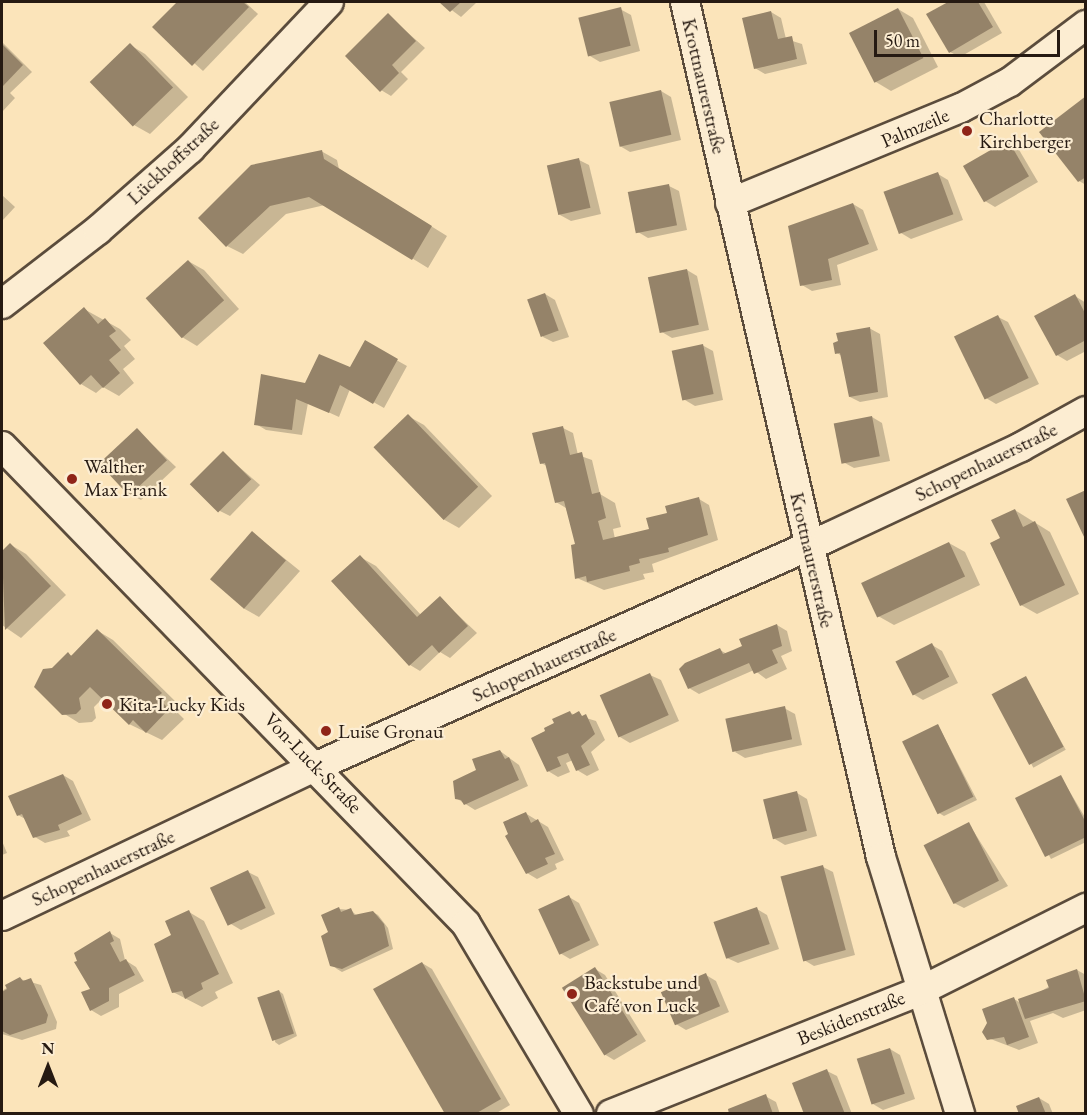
<!DOCTYPE html>
<html>
<head>
<meta charset="utf-8">
<style>
  body { margin:0 }
  #map { position:relative; width:1087px; height:1115px; overflow:hidden; background:#fbe4ba; font-family:"EB Garamond",serif }
  div>[style] { position:absolute }
  .shadow>* { inset:0; background:#0003; transform-origin:0 0 }
  .building>* { inset:0; background:#958369; transform-origin:0 0 }
  .roads { filter:drop-shadow(2px 0 #5b4c3c) drop-shadow(-2px 0 #5b4c3c) drop-shadow(0 2px #5b4c3c) drop-shadow(0 -2px #5b4c3c) }
  .minor>* { height:28px; margin:-14px; padding:0 14px; transform-origin:14px; border-radius:14px; background:#fcedd2 }
  .dots>* { width:16px; height:16px; translate:-50% -50%; box-sizing:border-box; border:3px solid #fcedd2; border-radius:50% }
  span { translate:-50% -50%; white-space:nowrap; text-align:center; line-height:1.15; -webkit-text-stroke:4.5px #fcedd2; paint-order:stroke }
  .street-label { font-size:20px; color:#261a12 }
  .poi-label { font-size:20px; color:#261a12 }
  .left { translate:0 -50%; text-align:left }
  .frame { position:absolute; inset:0; border:3px solid #261a12; pointer-events:none }
  .north { position:absolute; left:18px; top:1037px; width:60px; height:60px; -webkit-text-stroke:4px #fcedd2; paint-order:stroke; rotate:0deg; font-size:16px; font-weight:700; line-height:24px; text-align:center; color:#261a12 }
  .north::after { content:''; display:block; margin:auto; width:21px; height:27px; background:#261a12; clip-path:polygon(50% 0,100% 100%,50% 72%,0 100%) }
  .scale { position:absolute; left:874px; top:30px; width:186px; height:27px; box-sizing:border-box; border:3px solid #261a12; border-top:0; padding-left:8px; font-size:18px; line-height:21px; white-space:nowrap; color:#261a12; -webkit-text-stroke:4px #fcedd2; paint-order:stroke }
</style>
</head>
<body>
<div id="map">
  <div class="shadow">
    <div style="clip-path:polygon(179px 2px,245px 2px,258px 14px,203px 71px,154px 27px)"></div>
    <div style="clip-path:polygon(441px 2px,477px 2px,461px 17px)"></div>
    <div style="clip-path:polygon(951px 2px,984px 2px,1002px 33px,960px 57px,950px 52px,928px 15px)"></div>
    <div style="clip-path:polygon(620px 9px,631px 15px,640px 51px,600px 62px,590px 56px)"></div>
    <div style="clip-path:polygon(898px 9px,913px 18px,938px 67px,891px 91px,876px 82px)"></div>
    <div style="clip-path:polygon(771px 12px,781px 18px,786px 39px,802px 44px,807px 64px,765px 74px,755px 68px)"></div>
    <div style="clip-path:polygon(388px 15px,425px 48px,401px 72px,408px 79px,391px 96px,381px 90px)"></div>
    <div style="clip-path:polygon(2px 42px,32px 72px,10px 93px,15px 98px,2px 112px)"></div>
    <div style="clip-path:polygon(130px 45px,145px 54px,188px 97px,150px 134px,134px 125px)"></div>
    <div style="clip-path:polygon(661px 91px,671px 97px,681px 140px,630px 152px,620px 146px)"></div>
    <div style="clip-path:polygon(1086px 98px,1086px 185px,1079px 181px)"></div>
    <div style="clip-path:polygon(1008px 142px,1018px 148px,1038px 182px,995px 207px,985px 201px)"></div>
    <div style="clip-path:polygon(321px 151px,337px 160px,339px 169px,447px 236px,428px 268px,325px 205px,286px 214px,243px 254px,227px 246px)"></div>
    <div style="clip-path:polygon(579px 160px,589px 165px,601px 214px,571px 221px,560px 215px)"></div>
    <div style="clip-path:polygon(938px 174px,948px 180px,963px 220px,911px 239px,901px 233px)"></div>
    <div style="clip-path:polygon(669px 186px,679px 191px,687px 230px,648px 238px,638px 232px)"></div>
    <div style="clip-path:polygon(2px 195px,15px 207px,2px 221px)"></div>
    <div style="clip-path:polygon(853px 204px,863px 210px,878px 250px,837px 265px,841px 285px,812px 291px,802px 285px)"></div>
    <div style="clip-path:polygon(188px 261px,204px 270px,239px 309px,197px 346px,182px 337px,147px 298px)"></div>
    <div style="clip-path:polygon(687px 270px,697px 276px,709px 330px,672px 338px,662px 332px)"></div>
    <div style="clip-path:polygon(545px 294px,555px 300px,569px 337px,553px 342px,543px 337px)"></div>
    <div style="clip-path:polygon(1075px 296px,1086px 303px,1086px 351px,1067px 361px,1057px 355px)"></div>
    <div style="clip-path:polygon(84px 309px,120px 329px,131px 340px,124px 346px,135px 359px,123px 369px,134px 383px,119px 396px,103px 387px,96px 393px,81px 384px)"></div>
    <div style="clip-path:polygon(998px 317px,1008px 322px,1039px 384px,996px 404px,986px 398px)"></div>
    <div style="clip-path:polygon(869px 328px,880px 334px,888px 397px,860px 402px,850px 397px,842px 356px,837px 353px,840px 342px)"></div>
    <div style="clip-path:polygon(366px 343px,407px 366px,384px 408px,350px 389px,339px 417px,308px 403px,302px 435px,266px 430px,256px 424px,306px 384px,351px 369px)"></div>
    <div style="clip-path:polygon(702px 345px,713px 351px,723px 400px,695px 406px,685px 400px)"></div>
    <div style="clip-path:polygon(408px 416px,424px 425px,492px 496px,459px 528px,443px 519px,375px 447px)"></div>
    <div style="clip-path:polygon(872px 417px,882px 423px,890px 461px,854px 468px,843px 462px)"></div>
    <div style="clip-path:polygon(563px 428px,573px 433px,578px 455px,592px 460px,600px 494px,615px 503px,621px 527px,613px 529px,615px 539px,651px 530px,669px 514px,699px 499px,709px 505px,718px 540px,652px 564px,654px 572px,643px 574px,645px 579px,604px 590px,577px 578px,577px 545px,566px 508px,556px 502px,547px 466px,541px 463px)"></div>
    <div style="clip-path:polygon(137px 430px,176px 467px,141px 500px,130px 494px)"></div>
    <div style="clip-path:polygon(223px 453px,260px 485px,230px 516px,220px 511px)"></div>
    <div style="clip-path:polygon(1015px 510px,1050px 532px,1079px 594px,1037px 614px,1021px 605px,1002px 539px)"></div>
    <div style="clip-path:polygon(253px 533px,300px 571px,259px 617px,243px 608px)"></div>
    <div style="clip-path:polygon(949px 543px,965px 552px,980px 585px,894px 625px,878px 616px)"></div>
    <div style="clip-path:polygon(11px 545px,26px 554px,66px 595px,21px 638px,2px 625px,2px 553px)"></div>
    <div style="clip-path:polygon(360px 557px,376px 566px,421px 615px,440px 598px,477px 633px,450px 658px,440px 652px,420px 671px,410px 665px)"></div>
    <div style="clip-path:polygon(777px 625px,787px 631px,792px 651px,781px 656px,787px 669px,766px 679px,754px 670px,699px 694px,689px 688px,720px 650px,727px 654px,744px 647px)"></div>
    <div style="clip-path:polygon(98px 631px,113px 640px,176px 702px,172px 707px,184px 719px,162px 740px,129px 724px,103px 698px,94px 707px,96px 718px,92px 722px,79px 723px,63px 713px,68px 654px,73px 656px)"></div>
    <div style="clip-path:polygon(932px 645px,942px 651px,958px 683px,923px 700px,913px 694px)"></div>
    <div style="clip-path:polygon(650px 675px,661px 680px,679px 721px,630px 743px,620px 737px)"></div>
    <div style="left:1026px;top:678px;width:82px;height:37px;rotate:61deg"></div>
    <div style="clip-path:polygon(784px 708px,795px 714px,802px 745px,745px 758px,735px 752px)"></div>
    <div style="clip-path:polygon(570px 713px,596px 721px,605px 740px,591px 752px,599px 770px,587px 776px,577px 770px,573px 760px,566px 763px,570px 772px,558px 777px,548px 771px,547px 732px)"></div>
    <div style="clip-path:polygon(938px 725px,977px 800px,944px 816px,939px 813px)"></div>
    <div style="clip-path:polygon(500px 751px,519px 765px,528px 786px,475px 810px,456px 798px,477px 771px)"></div>
    <div style="clip-path:polygon(63px 775px,73px 781px,91px 820px,67px 831px,70px 836px,45px 843px,35px 837px,27px 820px,18px 815px)"></div>
    <div style="clip-path:polygon(1061px 777px,1086px 819px,1086px 842px,1051px 859px,1017px 799px)"></div>
    <div style="clip-path:polygon(797px 793px,807px 799px,817px 836px,785px 845px,775px 839px)"></div>
    <div style="clip-path:polygon(525px 813px,548px 827px,564px 860px,555px 864px,557px 869px,537px 879px,527px 873px)"></div>
    <div style="clip-path:polygon(969px 824px,1008px 886px,964px 908px,954px 903px)"></div>
    <div style="clip-path:polygon(2px 841px,7px 853px,2px 855px)"></div>
    <div style="clip-path:polygon(823px 867px,833px 872px,855px 955px,814px 966px,804px 960px)"></div>
    <div style="clip-path:polygon(248px 872px,258px 877px,275px 914px,241px 930px,231px 924px)"></div>
    <div style="clip-path:polygon(569px 897px,579px 903px,599px 945px,570px 959px,560px 953px)"></div>
    <div style="clip-path:polygon(339px 909px,351px 910px,357px 916px,373px 912px,378px 915px,388px 928px,393px 949px,342px 972px,337px 969px,329px 962px,330px 933px)"></div>
    <div style="clip-path:polygon(757px 909px,767px 915px,779px 949px,738px 963px,727px 958px)"></div>
    <div style="clip-path:polygon(189px 912px,204px 921px,233px 983px,215px 992px,218px 998px,202px 1007px,173px 992px,173px 936px)"></div>
    <div style="clip-path:polygon(110px 933px,120px 939px,125px 960px,136px 967px,144px 981px,119px 994px,119px 1007px,101px 1016px,91px 1010px,92px 989px)"></div>
    <div style="clip-path:polygon(422px 963px,432px 969px,510px 1105px,495px 1114px,446px 1114px)"></div>
    <div style="clip-path:polygon(595px 969px,605px 975px,646px 1041px,614px 1060px,604px 1054px)"></div>
    <div style="clip-path:polygon(1077px 970px,1086px 975px,1086px 1010px,1063px 1018px,1053px 1013px,1030px 1021px,1038px 1043px,1019px 1050px,988px 1038px,1014px 999px,1021px 1003px)"></div>
    <div style="clip-path:polygon(706px 975px,716px 981px,729px 1012px,686px 1030px,676px 1024px)"></div>
    <div style="clip-path:polygon(20px 979px,41px 985px,57px 1022px,56px 1029px,22px 1040px,2px 1034px,2px 991px)"></div>
    <div style="clip-path:polygon(279px 991px,283px 994px,297px 1036px,279px 1045px,275px 1042px)"></div>
    <div style="clip-path:polygon(890px 1049px,900px 1055px,915px 1099px,883px 1110px,873px 1104px)"></div>
    <div style="clip-path:polygon(827px 1071px,837px 1076px,852px 1114px,805px 1114px)"></div>
    <div style="clip-path:polygon(765px 1096px,776px 1102px,780px 1114px,731px 1114px)"></div>
    <div style="clip-path:polygon(1039px 1098px,1049px 1104px,1053px 1114px,1021px 1114px)"></div>
  </div>
  <div class="building">
    <div style="clip-path:polygon(177px 2px,243px 2px,249px 7px,192px 66px,152px 27px)"></div>
    <div style="clip-path:polygon(439px 2px,461px 2px,450px 12px)"></div>
    <div style="clip-path:polygon(948px 2px,978px 2px,993px 27px,949px 53px,926px 14px)"></div>
    <div style="left:621px;top:7px;width:40px;height:44px;rotate:76deg"></div>
    <div style="left:898px;top:8px;width:56px;height:55px;rotate:63deg"></div>
    <div style="clip-path:polygon(771px 11px,778px 39px,792px 36px,797px 59px,754px 69px,742px 18px)"></div>
    <div style="clip-path:polygon(388px 13px,416px 41px,392px 65px,399px 73px,380px 92px,345px 56px)"></div>
    <div style="left:130px;top:43px;width:62px;height:56px;rotate:46deg"></div>
    <div style="clip-path:polygon(2px 44px,23px 65px,2px 87px)"></div>
    <div style="left:661px;top:90px;width:46px;height:53px;rotate:77deg"></div>
    <div style="clip-path:polygon(1086px 96px,1086px 177px,1078px 182px,1039px 132px)"></div>
    <div style="left:1008px;top:140px;width:42px;height:52px;rotate:60deg"></div>
    <div style="clip-path:polygon(322px 150px,324px 159px,432px 226px,412px 260px,309px 197px,270px 206px,226px 247px,198px 218px,251px 165px)"></div>
    <div style="left:579px;top:158px;width:51px;height:33px;rotate:77deg"></div>
    <div style="left:938px;top:172px;width:45px;height:58px;rotate:70deg"></div>
    <div style="left:669px;top:184px;width:42px;height:42px;rotate:79deg"></div>
    <div style="clip-path:polygon(853px 203px,869px 244px,828px 259px,832px 280px,800px 286px,788px 226px)"></div>
    <div style="left:188px;top:260px;width:54px;height:57px;rotate:48deg"></div>
    <div style="left:687px;top:269px;width:57px;height:40px;rotate:78deg"></div>
    <div style="left:545px;top:293px;width:40px;height:19px;rotate:70deg"></div>
    <div style="clip-path:polygon(1075px 294px,1086px 315px,1086px 340px,1056px 356px,1034px 316px)"></div>
    <div style="clip-path:polygon(84px 307px,98px 324px,105px 318px,116px 331px,109px 336px,121px 350px,109px 360px,120px 373px,103px 388px,91px 375px,80px 385px,43px 343px)"></div>
    <div style="left:998px;top:315px;width:70px;height:49px;rotate:64deg"></div>
    <div style="clip-path:polygon(870px 327px,878px 392px,849px 397px,840px 353px,835px 354px,833px 343px,838px 341px,836px 333px)"></div>
    <div style="clip-path:polygon(365px 340px,398px 359px,373px 404px,340px 385px,329px 413px,296px 399px,292px 430px,254px 425px,261px 374px,305px 383px,319px 354px,350px 367px)"></div>
    <div style="left:703px;top:344px;width:51px;height:32px;rotate:78deg"></div>
    <div style="left:408px;top:414px;width:101px;height:48px;rotate:46deg"></div>
    <div style="left:872px;top:416px;width:41px;height:39px;rotate:79deg"></div>
    <div style="clip-path:polygon(563px 426px,570px 455px,582px 452px,592px 494px,600px 492px,606px 518px,598px 521px,603px 540px,649px 529px,646px 518px,667px 513px,665px 506px,699px 497px,708px 535px,668px 548px,669px 552px,639px 559px,640px 563px,629px 566px,630px 571px,587px 582px,586px 576px,575px 579px,571px 545px,575px 544px,564px 501px,555px 503px,545px 463px,540px 464px,532px 433px)"></div>
    <div style="left:137px;top:428px;width:44px;height:52px;rotate:47deg"></div>
    <div style="left:223px;top:451px;width:40px;height:47px;rotate:45deg"></div>
    <div style="clip-path:polygon(1086px 490px,1086px 541px,1066px 499px)"></div>
    <div style="clip-path:polygon(1015px 509px,1023px 527px,1035px 521px,1065px 585px,1020px 606px,990px 543px,1000px 538px,991px 520px)"></div>
    <div style="left:252px;top:531px;width:45px;height:64px;rotate:41deg"></div>
    <div style="left:949px;top:542px;width:38px;height:97px;rotate:65deg"></div>
    <div style="clip-path:polygon(10px 543px,51px 586px,5px 630px,2px 551px)"></div>
    <div style="clip-path:polygon(360px 555px,417px 617px,440px 596px,468px 626px,439px 653px,432px 645px,409px 666px,331px 581px)"></div>
    <div style="clip-path:polygon(777px 624px,782px 646px,772px 650px,778px 663px,754px 674px,749px 663px,688px 689px,679px 669px,685px 663px,720px 648px,723px 654px,733px 650px,742px 646px,739px 639px)"></div>
    <div style="clip-path:polygon(97px 629px,162px 693px,157px 697px,169px 709px,146px 733px,133px 720px,129px 725px,90px 687px,79px 698px,81px 709px,76px 714px,62px 715px,34px 687px,43px 669px,52px 668px,68px 652px,71px 656px)"></div>
    <div style="left:932px;top:643px;width:38px;height:41px;rotate:63deg"></div>
    <div style="left:650px;top:673px;width:46px;height:55px;rotate:66deg"></div>
    <div style="left:1026px;top:676px;width:80px;height:39px;rotate:62deg"></div>
    <div style="left:785px;top:706px;width:34px;height:61px;rotate:78deg"></div>
    <div style="clip-path:polygon(570px 711px,572px 715px,579px 711px,582px 716px,586px 714px,595px 734px,581px 746px,590px 765px,576px 771px,568px 753px,557px 757px,561px 766px,547px 772px,531px 738px,545px 731px,544px 728px,554px 723px,552px 719px)"></div>
    <div style="left:938px;top:724px;width:81px;height:40px;rotate:64deg"></div>
    <div style="clip-path:polygon(500px 750px,505px 759px,509px 757px,519px 780px,464px 805px,461px 800px,455px 799px,453px 781px,476px 770px,472px 759px)"></div>
    <div style="clip-path:polygon(63px 774px,82px 814px,58px 825px,60px 830px,33px 838px,22px 814px,17px 816px,8px 796px)"></div>
    <div style="clip-path:polygon(1061px 775px,1086px 823px,1086px 837px,1045px 857px,1015px 798px)"></div>
    <div style="left:797px;top:791px;width:41px;height:35px;rotate:76deg"></div>
    <div style="clip-path:polygon(526px 812px,531px 823px,538px 819px,555px 854px,545px 858px,548px 864px,526px 874px,505px 836px,508px 834px,503px 822px)"></div>
    <div style="left:969px;top:822px;width:66px;height:51px;rotate:63deg"></div>
    <div style="left:823px;top:865px;width:88px;height:44px;rotate:75deg"></div>
    <div style="left:248px;top:870px;width:42px;height:42px;rotate:65deg"></div>
    <div style="left:569px;top:895px;width:50px;height:34px;rotate:65deg"></div>
    <div style="clip-path:polygon(339px 907px,341px 912px,351px 908px,354px 915px,373px 911px,384px 924px,389px 946px,342px 969px,330px 966px,321px 936px,328px 932px,321px 915px)"></div>
    <div style="left:757px;top:907px;width:39px;height:46px;rotate:71deg"></div>
    <div style="clip-path:polygon(189px 910px,219px 974px,201px 983px,203px 989px,185px 999px,182px 991px,172px 993px,154px 944px,171px 935px,165px 921px)"></div>
    <div style="clip-path:polygon(110px 931px,114px 941px,110px 943px,120px 962px,126px 959px,135px 975px,109px 988px,109px 1001px,90px 1011px,81px 992px,90px 989px,74px 962px,77px 961px,74px 953px)"></div>
    <div style="clip-path:polygon(422px 962px,501px 1099px,475px 1114px,445px 1114px,373px 989px)"></div>
    <div style="left:595px;top:967px;width:80px;height:39px;rotate:58deg"></div>
    <div style="clip-path:polygon(1077px 969px,1086px 1001px,1025px 1019px,1018px 999px,1049px 988px,1046px 980px)"></div>
    <div style="left:706px;top:973px;width:36px;height:49px;rotate:67deg"></div>
    <div style="clip-path:polygon(20px 977px,23px 981px,31px 978px,48px 1015px,46px 1023px,10px 1035px,2px 1031px,2px 992px,7px 989px,5px 985px)"></div>
    <div style="left:279px;top:990px;width:46px;height:23px;rotate:71deg"></div>
    <div style="clip-path:polygon(1014px 997px,1029px 1037px,1007px 1045px,1004px 1037px,987px 1040px,982px 1032px,987px 1023px,982px 1009px)"></div>
    <div style="left:890px;top:1048px;width:48px;height:35px;rotate:72deg"></div>
    <div style="clip-path:polygon(827px 1069px,845px 1114px,804px 1114px,792px 1083px)"></div>
    <div style="clip-path:polygon(766px 1094px,773px 1114px,729px 1114px,728px 1109px)"></div>
    <div style="clip-path:polygon(1039px 1097px,1046px 1114px,1019px 1114px,1016px 1106px)"></div>
  </div>
  <div class="roads">
    <div class="minor">
      <div style="left:685px;top:2px;width:877px;rotate:77.09deg"></div>
      <div style="left:881px;top:857px;width:269px;rotate:72.9deg"></div>
      <div style="left:730px;top:203px;width:250px;rotate:-22.4deg"></div>
      <div style="left:961px;top:108px;width:55px;rotate:-28deg"></div>
      <div style="left:1010px;top:82px;width:95px;rotate:-36.9deg"></div>
      <div style="left:2px;top:304px;width:121px;rotate:-37.6deg"></div>
      <div style="left:98px;top:230px;width:123px;rotate:-41.4deg"></div>
      <div style="left:190px;top:149px;width:202px;rotate:-46.6deg"></div>
      <div style="left:2px;top:446px;width:666px;rotate:45.85deg"></div>
      <div style="left:466px;top:924px;width:221px;rotate:59.3deg"></div>
      <div style="left:2px;top:916px;width:349px;rotate:-25.5deg"></div>
      <div style="left:317px;top:766px;width:561px;rotate:-24.1deg"></div>
      <div style="left:829px;top:537px;width:212px;rotate:-25.1deg"></div>
      <div style="left:1021px;top:447px;width:74px;rotate:-29deg"></div>
      <div style="left:611px;top:1114px;width:333px;rotate:-21.7deg"></div>
      <div style="left:920px;top:991px;width:186px;rotate:-26.6deg"></div>
    </div>
  </div>
  <div class="dots">
    <div style="left:967px;top:131px;background:#8f2418"></div>
    <div style="left:72px;top:479px;background:#8f2418"></div>
    <div style="left:107px;top:704px;background:#8f2418"></div>
    <div style="left:326px;top:731px;background:#8f2418"></div>
    <div style="left:572px;top:994px;background:#8f2418"></div>
  </div>
  <div class="street-label">
    <span style="left:704px;top:86px;rotate:77deg">Krottnaurerstraße</span>
    <span style="left:915px;top:128px;rotate:-23deg">Palmzeile</span>
    <span style="left:173px;top:161px;rotate:-43deg">Lückhoffstraße</span>
    <span style="left:986px;top:462px;rotate:-26deg">Schopenhauerstraße</span>
    <span style="left:812px;top:560px;rotate:77deg">Krottnaurerstraße</span>
    <span style="left:544px;top:665px;rotate:-24deg">Schopenhauerstraße</span>
    <span style="left:313px;top:763px;rotate:46deg">Von-Luck-Straße</span>
    <span style="left:103px;top:868px;rotate:-25deg">Schopenhauerstraße</span>
    <span style="left:851px;top:1018px;rotate:-22deg">Beskidenstraße</span>
  </div>
  <div class="poi-label">
    <span class="left" style="left:979px;top:130px">Charlotte<br>Kirchberger</span>
    <span class="left" style="left:84px;top:478px">Walther<br>Max Frank</span>
    <span class="left" style="left:119px;top:704px">Kita-Lucky Kids</span>
    <span class="left" style="left:338px;top:731px">Luise Gronau</span>
    <span class="left" style="left:584px;top:994px">Backstube und<br>Café von Luck</span>
  </div>
  <div class="frame"></div>
  <div class="north">N</div>
  <div class="scale">50 m</div>
</div>
</body>
</html>
